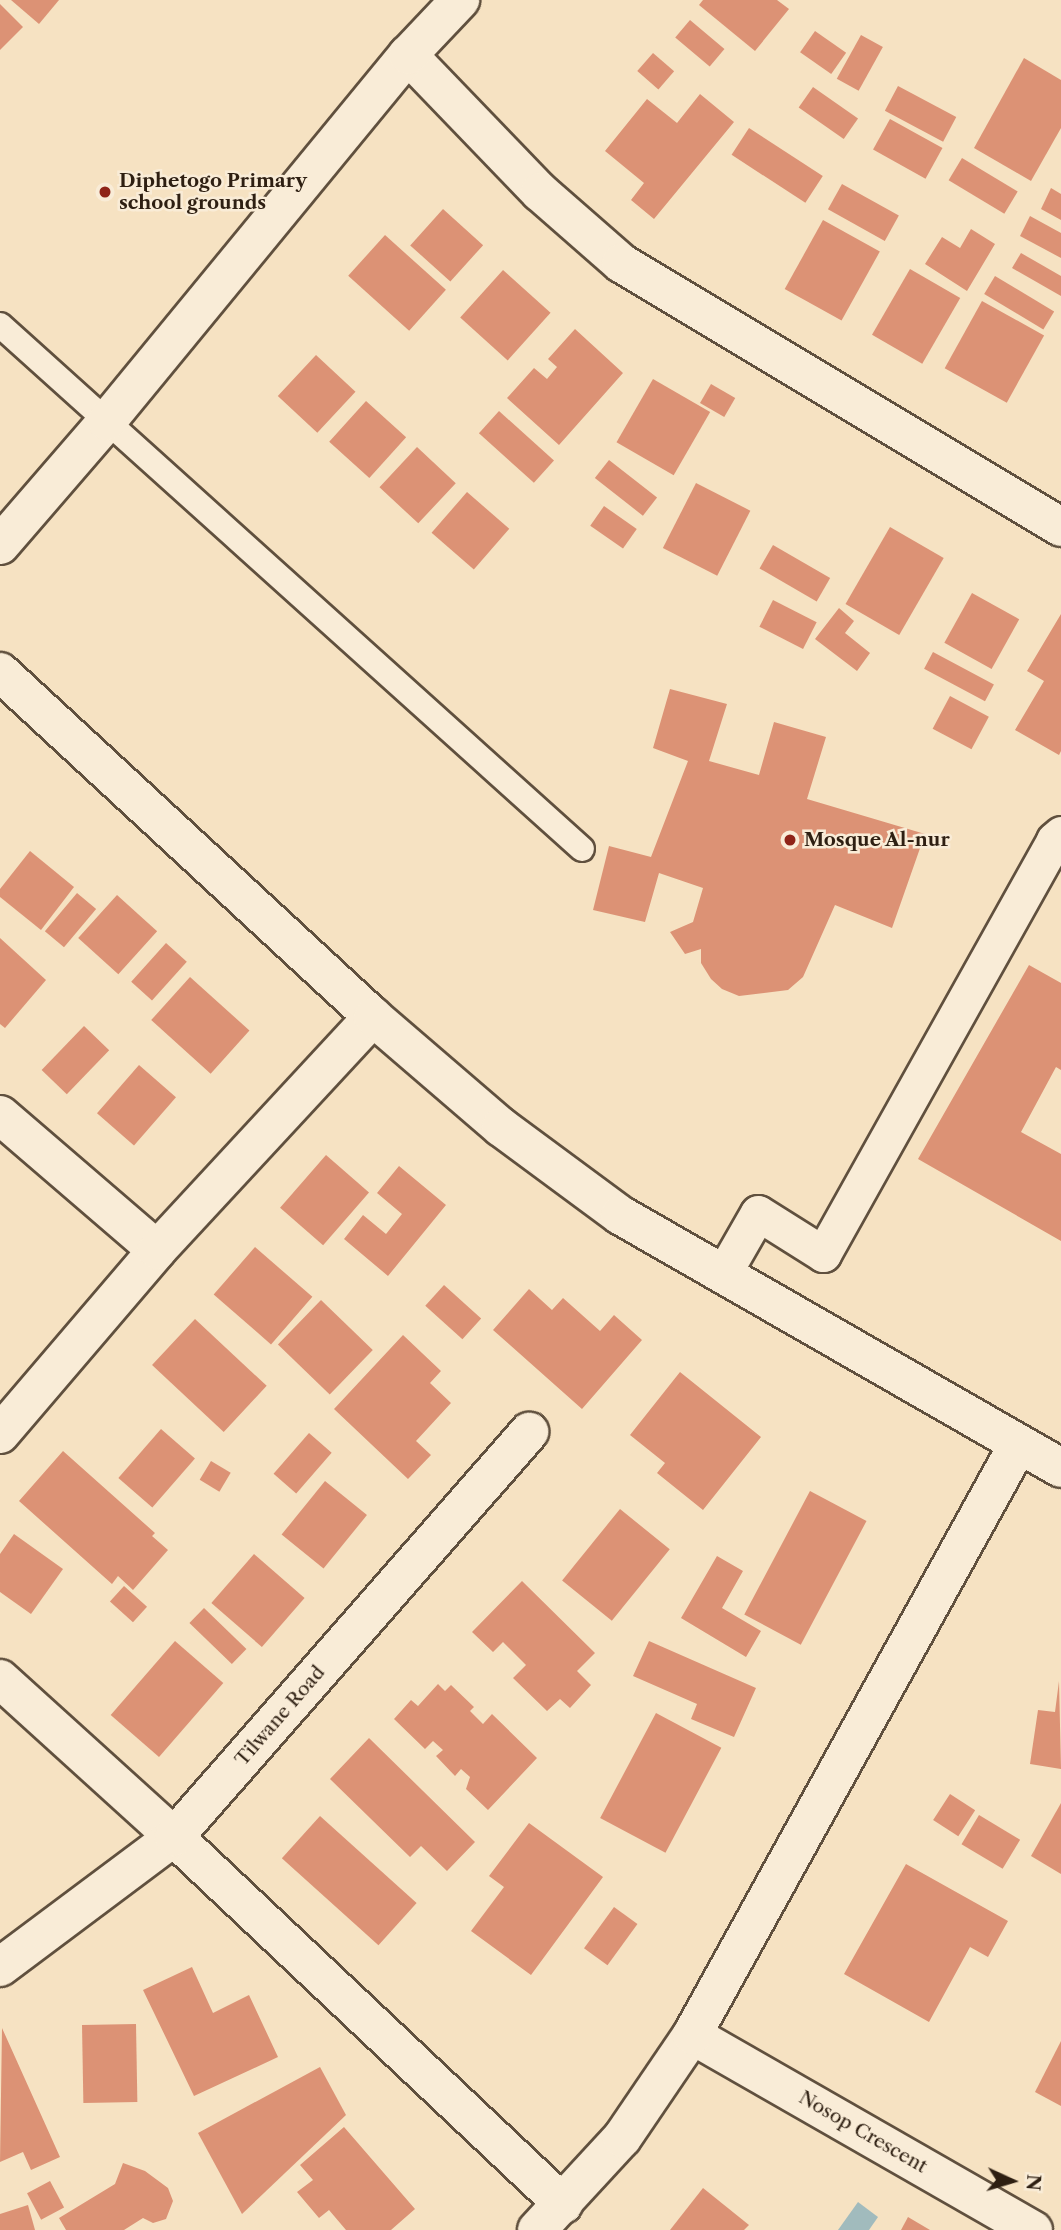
<!DOCTYPE html>
<html>
<head>
<meta charset="utf-8">
<style>
  body { margin:0 }
  #map { position:relative; width:1061px; height:2230px; overflow:hidden; background:#f6e2c2; font-family:"Libre Caslon Text",serif }
  div>[style] { position:absolute }
  .water>* { inset:0; background:#a1bbbd }
  .building>* { inset:0; background:#dc9275; transform-origin:0 0 }
  .roads { filter:drop-shadow(2px 0 #60503e) drop-shadow(-2px 0 #60503e) drop-shadow(0 2px #60503e) drop-shadow(0 -2px #60503e) }
  .service>* { height:24px; margin:-12px; padding:0 12px; transform-origin:12px; border-radius:12px; background:#f9ecd7 }
  .pedestrian>* { height:35px; margin:-17.5px; padding:0 17.5px; transform-origin:17.5px; border-radius:17.5px; background:#f9ecd7 }
  .minor>* { height:38px; margin:-19px; padding:0 19px; transform-origin:19px; border-radius:19px; background:#f9ecd7 }
  .tertiary>* { height:38px; margin:-19px; padding:0 19px; transform-origin:19px; border-radius:19px; background:#f9ecd7 }
  .dots>* { width:19px; height:19px; translate:-50% -50%; box-sizing:border-box; border:4px solid #f9ecd7; border-radius:50% }
  span { translate:-50% -50%; white-space:nowrap; text-align:center; line-height:1.15; -webkit-text-stroke:5px #f9ecd7; paint-order:stroke }
  .poi-label { font-size:19px; color:#2e1f12; font-weight:700 }
  .left { translate:0 -50%; text-align:left }
  .street-label { font-size:19px; color:#2e1f12 }
  .north { position:absolute; left:977px; top:2146px; width:70px; height:70px; -webkit-text-stroke:5px #f9ecd7; paint-order:stroke; rotate:94deg; font-size:19px; font-weight:700; line-height:28px; text-align:center; color:#2e1f12 }
  .north::after { content:''; display:block; margin:auto; width:24px; height:32px; background:#2e1f12; clip-path:polygon(50% 0,100% 100%,50% 72%,0 100%) }
</style>
</head>
<body>
<div id="map">
  <div class="water">
    <div style="clip-path:polygon(858px 2202px,878px 2217px,869px 2230px,838px 2230px)"></div>
  </div>
  <div class="building">
    <div style="clip-path:polygon(11px 0,59px 0,39px 24px)"></div>
    <div style="clip-path:polygon(703px 0,777px 0,789px 9px,755px 51px,699px 5px)"></div>
    <div style="clip-path:polygon(0 4px,23px 27px,0 50px)"></div>
    <div style="left:690px;top:20px;width:45px;height:23px;rotate:40deg"></div>
    <div style="left:815px;top:31px;width:38px;height:26px;rotate:35deg"></div>
    <div style="left:861px;top:35px;width:25px;height:50px;rotate:29deg"></div>
    <div style="left:653px;top:53px;width:28px;height:24px;rotate:41deg"></div>
    <div style="clip-path:polygon(1024px 58px,1061px 80px,1061px 128px,1031px 181px,974px 148px)"></div>
    <div style="left:898px;top:86px;width:66px;height:28px;rotate:28deg"></div>
    <div style="left:813px;top:87px;width:55px;height:25px;rotate:35deg"></div>
    <div style="clip-path:polygon(700px 94px,734px 122px,654px 219px,631px 200px,644px 183px,605px 151px,647px 99px,677px 123px)"></div>
    <div style="left:890px;top:119px;width:60px;height:35px;rotate:29deg"></div>
    <div style="left:749px;top:128px;width:88px;height:32px;rotate:33deg"></div>
    <div style="left:962px;top:158px;width:65px;height:26px;rotate:31deg"></div>
    <div style="left:842px;top:184px;width:65px;height:29px;rotate:29deg"></div>
    <div style="clip-path:polygon(1051px 188px,1061px 194px,1061px 220px,1041px 209px)"></div>
    <div style="left:443px;top:209px;width:54px;height:49px;rotate:42deg"></div>
    <div style="clip-path:polygon(1030px 216px,1061px 233px,1061px 258px,1020px 236px)"></div>
    <div style="left:823px;top:220px;width:65px;height:79px;rotate:29deg"></div>
    <div style="clip-path:polygon(971px 229px,995px 244px,967px 291px,925px 264px,942px 237px,960px 248px)"></div>
    <div style="left:385px;top:235px;width:82px;height:55px;rotate:42deg"></div>
    <div style="clip-path:polygon(1021px 253px,1061px 276px,1061px 296px,1012px 268px)"></div>
    <div style="left:910px;top:269px;width:58px;height:76px;rotate:30deg"></div>
    <div style="left:503px;top:270px;width:64px;height:64px;rotate:42deg"></div>
    <div style="left:995px;top:276px;width:69px;height:21px;rotate:31deg"></div>
    <div style="left:982px;top:301px;width:71px;height:77px;rotate:29deg"></div>
    <div style="clip-path:polygon(575px 329px,623px 373px,559px 445px,507px 398px,534px 368px,547px 379px,557px 367px,548px 359px)"></div>
    <div style="left:316px;top:355px;width:54px;height:56px;rotate:43deg"></div>
    <div style="left:653px;top:379px;width:66px;height:73px;rotate:30deg"></div>
    <div style="left:711px;top:384px;width:28px;height:22px;rotate:30deg"></div>
    <div style="left:366px;top:401px;width:54px;height:55px;rotate:42deg"></div>
    <div style="left:499px;top:411px;width:74px;height:30px;rotate:42deg"></div>
    <div style="left:417px;top:447px;width:53px;height:55px;rotate:43deg"></div>
    <div style="left:609px;top:460px;width:61px;height:23px;rotate:38deg"></div>
    <div style="left:696px;top:483px;width:61px;height:73px;rotate:27deg"></div>
    <div style="left:467px;top:492px;width:56px;height:54px;rotate:41deg"></div>
    <div style="left:604px;top:506px;width:40px;height:24px;rotate:35deg"></div>
    <div style="left:890px;top:527px;width:62px;height:89px;rotate:30deg"></div>
    <div style="left:773px;top:545px;width:66px;height:27px;rotate:30deg"></div>
    <div style="left:972px;top:593px;width:54px;height:57px;rotate:29deg"></div>
    <div style="left:773px;top:600px;width:49px;height:30px;rotate:27deg"></div>
    <div style="clip-path:polygon(839px 608px,854px 621px,845px 633px,870px 653px,857px 671px,815px 639px)"></div>
    <div style="clip-path:polygon(1061px 614px,1061px 751px,1059px 755px,1015px 730px,1044px 681px,1027px 671px)"></div>
    <div style="left:933px;top:652px;width:69px;height:19px;rotate:28deg"></div>
    <div style="clip-path:polygon(670px 689px,727px 704px,709px 761px,759px 775px,774px 722px,826px 737px,807px 799px,925px 834px,892px 928px,835px 905px,803px 977px,788px 990px,739px 996px,722px 989px,711px 979px,701px 963px,701px 949px,685px 954px,670px 932px,693px 922px,703px 888px,659px 873px,645px 922px,593px 910px,609px 846px,651px 857px,688px 761px,653px 748px)"></div>
    <div style="left:950px;top:696px;width:44px;height:37px;rotate:28deg"></div>
    <div style="clip-path:polygon(30px 851px,74px 887px,41px 930px,0 897px,0 889px)"></div>
    <div style="left:77px;top:893px;width:25px;height:50px;rotate:40deg"></div>
    <div style="left:117px;top:895px;width:54px;height:58px;rotate:42deg"></div>
    <div style="clip-path:polygon(0 938px,46px 980px,5px 1028px,0 1024px)"></div>
    <div style="left:166px;top:943px;width:28px;height:52px;rotate:42deg"></div>
    <div style="clip-path:polygon(1029px 965px,1061px 983px,1061px 1070px,1056px 1067px,1021px 1132px,1061px 1154px,1061px 1241px,918px 1159px)"></div>
    <div style="left:190px;top:977px;width:80px;height:58px;rotate:42deg"></div>
    <div style="left:84px;top:1026px;width:35px;height:61px;rotate:44deg"></div>
    <div style="left:139px;top:1065px;width:49px;height:64px;rotate:41deg"></div>
    <div style="left:326px;top:1155px;width:57px;height:70px;rotate:41deg"></div>
    <div style="clip-path:polygon(399px 1166px,446px 1205px,388px 1276px,344px 1239px,363px 1215px,386px 1234px,402px 1214px,377px 1193px)"></div>
    <div style="left:255px;top:1247px;width:76px;height:63px;rotate:41deg"></div>
    <div style="left:444px;top:1285px;width:50px;height:28px;rotate:42deg"></div>
    <div style="clip-path:polygon(529px 1289px,552px 1310px,563px 1298px,600px 1331px,614px 1315px,642px 1340px,582px 1409px,493px 1330px)"></div>
    <div style="left:321px;top:1300px;width:72px;height:62px;rotate:44deg"></div>
    <div style="left:195px;top:1319px;width:98px;height:63px;rotate:43deg"></div>
    <div style="clip-path:polygon(403px 1335px,441px 1371px,430px 1383px,451px 1403px,416px 1441px,431px 1455px,408px 1479px,334px 1409px)"></div>
    <div style="clip-path:polygon(680px 1372px,761px 1437px,703px 1510px,657px 1473px,665px 1463px,630px 1435px)"></div>
    <div style="left:161px;top:1429px;width:45px;height:65px;rotate:41deg"></div>
    <div style="left:309px;top:1433px;width:30px;height:54px;rotate:41deg"></div>
    <div style="clip-path:polygon(63px 1451px,155px 1533px,152px 1536px,168px 1550px,133px 1590px,118px 1576px,112px 1584px,19px 1501px)"></div>
    <div style="left:211px;top:1461px;width:23px;height:22px;rotate:31deg"></div>
    <div style="left:325px;top:1481px;width:54px;height:69px;rotate:39deg"></div>
    <div style="left:810px;top:1491px;width:64px;height:140px;rotate:28deg"></div>
    <div style="left:620px;top:1509px;width:64px;height:92px;rotate:39deg"></div>
    <div style="clip-path:polygon(14px 1534px,63px 1569px,31px 1614px,0 1592px,0 1554px)"></div>
    <div style="left:254px;top:1554px;width:67px;height:65px;rotate:41deg"></div>
    <div style="clip-path:polygon(717px 1556px,743px 1571px,722px 1608px,761px 1631px,746px 1657px,681px 1618px)"></div>
    <div style="clip-path:polygon(522px 1581px,595px 1653px,577px 1671px,591px 1685px,570px 1708px,560px 1699px,547px 1711px,513px 1678px,526px 1665px,503px 1642px,493px 1652px,472px 1632px)"></div>
    <div style="left:124px;top:1586px;width:31px;height:21px;rotate:42deg"></div>
    <div style="left:204px;top:1608px;width:59px;height:21px;rotate:44deg"></div>
    <div style="left:175px;top:1641px;width:64px;height:98px;rotate:41deg"></div>
    <div style="clip-path:polygon(649px 1641px,756px 1688px,734px 1737px,691px 1719px,697px 1704px,633px 1676px)"></div>
    <div style="clip-path:polygon(1059px 1681px,1061px 1769px,1030px 1764px,1038px 1710px,1055px 1712px)"></div>
    <div style="clip-path:polygon(438px 1684px,445px 1691px,451px 1685px,474px 1707px,470px 1711px,483px 1724px,492px 1714px,537px 1758px,488px 1810px,466px 1789px,470px 1777px,461px 1769px,455px 1776px,436px 1756px,443px 1750px,433px 1741px,425px 1749px,394px 1719px,411px 1700px,418px 1706px)"></div>
    <div style="left:656px;top:1713px;width:74px;height:119px;rotate:28deg"></div>
    <div style="clip-path:polygon(369px 1738px,475px 1842px,447px 1871px,421px 1846px,410px 1857px,330px 1779px)"></div>
    <div style="left:950px;top:1794px;width:30px;height:31px;rotate:33deg"></div>
    <div style="clip-path:polygon(1061px 1803px,1061px 1874px,1031px 1856px)"></div>
    <div style="left:979px;top:1815px;width:48px;height:34px;rotate:31deg"></div>
    <div style="left:320px;top:1816px;width:130px;height:57px;rotate:42deg"></div>
    <div style="clip-path:polygon(529px 1823px,603px 1877px,531px 1975px,471px 1931px,504px 1887px,489px 1876px)"></div>
    <div style="clip-path:polygon(906px 1864px,1008px 1921px,988px 1957px,970px 1947px,929px 2022px,844px 1974px)"></div>
    <div style="left:614px;top:1907px;width:29px;height:51px;rotate:36deg"></div>
    <div style="clip-path:polygon(192px 1967px,213px 2013px,249px 1995px,278px 2057px,194px 2096px,143px 1990px)"></div>
    <div style="left:136px;top:2024px;width:78px;height:54px;rotate:89deg"></div>
    <div style="clip-path:polygon(2px 2028px,60px 2157px,31px 2170px,23px 2152px,0 2162px)"></div>
    <div style="clip-path:polygon(1061px 2041px,1061px 2106px,1035px 2092px)"></div>
    <div style="clip-path:polygon(320px 2067px,346px 2115px,242px 2214px,198px 2133px)"></div>
    <div style="clip-path:polygon(344px 2127px,415px 2209px,391px 2230px,346px 2230px,329px 2210px,319px 2218px,297px 2192px,313px 2180px,300px 2165px)"></div>
    <div style="clip-path:polygon(123px 2163px,145px 2171px,168px 2188px,173px 2201px,166px 2219px,153px 2223px,143px 2218px,124px 2230px,66px 2230px,59px 2218px,115px 2184px)"></div>
    <div style="left:50px;top:2181px;width:30px;height:26px;rotate:62deg"></div>
    <div style="clip-path:polygon(703px 2188px,749px 2225px,744px 2230px,670px 2230px)"></div>
    <div style="clip-path:polygon(28px 2205px,35px 2230px,0 2230px,0 2214px)"></div>
    <div style="clip-path:polygon(908px 2217px,930px 2230px,901px 2230px)"></div>
  </div>
  <div class="roads">
    <div class="service">
      <div style="left:0;top:325px;width:783px;rotate:42deg"></div>
    </div>
    <div class="pedestrian">
      <div style="left:723px;top:1274px;width:70px;rotate:-60.2deg"></div>
      <div style="left:758px;top:1213px;width:77px;rotate:32.2deg"></div>
      <div style="left:823px;top:1254px;width:474px;rotate:-60.8deg"></div>
      <div style="left:1054px;top:840px;width:9px;rotate:-41deg"></div>
    </div>
    <div class="minor">
      <div style="left:408px;top:55px;width:190px;rotate:46.1deg"></div>
      <div style="left:540px;top:192px;width:108px;rotate:41.2deg"></div>
      <div style="left:621px;top:263px;width:513px;rotate:30.96deg"></div>
      <div style="left:0;top:545px;width:164px;rotate:-49.2deg"></div>
      <div style="left:107px;top:421px;width:474px;rotate:-50.6deg"></div>
      <div style="left:408px;top:55px;width:76px;rotate:-46.6deg"></div>
      <div style="left:0;top:1115px;width:207px;rotate:40.7deg"></div>
      <div style="left:0;top:1434px;width:242px;rotate:-49.5deg"></div>
      <div style="left:157px;top:1250px;width:318px;rotate:-47.2deg"></div>
      <div style="left:0;top:1679px;width:235px;rotate:42.2deg"></div>
      <div style="left:174px;top:1837px;width:535px;rotate:43.33deg"></div>
      <div style="left:0;top:1967px;width:217px;rotate:-36.8deg"></div>
      <div style="left:174px;top:1837px;width:539px;rotate:-48.76deg"></div>
      <div style="left:692px;top:2035px;width:393px;rotate:29.8deg"></div>
      <div style="left:537px;top:2230px;width:125px;rotate:-47.3deg"></div>
      <div style="left:622px;top:2138px;width:125px;rotate:-55.8deg"></div>
      <div style="left:692px;top:2035px;width:674px;rotate:-61.08deg"></div>
    </div>
    <div class="tertiary">
      <div style="left:0;top:672px;width:508px;rotate:42.77deg"></div>
      <div style="left:373px;top:1017px;width:169px;rotate:40.7deg"></div>
      <div style="left:501px;top:1127px;width:148px;rotate:36.5deg"></div>
      <div style="left:620px;top:1215px;width:508px;rotate:29.84deg"></div>
    </div>
  </div>
  <div class="dots">
    <div style="left:105px;top:192px;background:#8f2418"></div>
    <div style="left:790px;top:840px;background:#8f2418"></div>
  </div>
  <div class="poi-label">
    <span class="left" style="left:119px;top:192px">Diphetogo Primary<br>school grounds</span>
    <span class="left" style="left:804px;top:840px">Mosque Al-nur</span>
  </div>
  <div class="street-label">
    <span style="left:280px;top:1716px;rotate:-49deg">Tilwane Road</span>
    <span style="left:863px;top:2132px;rotate:30deg">Nosop Crescent</span>
  </div>
  <div class="north">N</div>
</div>
</body>
</html>
